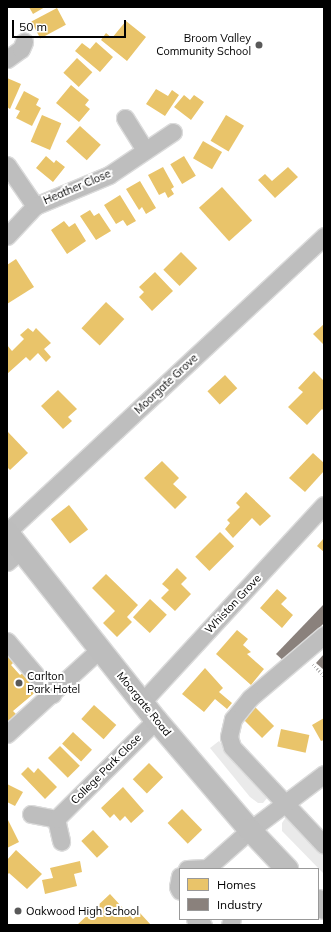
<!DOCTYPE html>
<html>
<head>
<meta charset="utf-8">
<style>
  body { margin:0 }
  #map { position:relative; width:331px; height:932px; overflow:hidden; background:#fff; font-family:Mulish,sans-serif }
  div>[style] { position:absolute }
  .green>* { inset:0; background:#eaeaea }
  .homes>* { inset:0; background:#e9c46a; transform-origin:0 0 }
  .industry>* { inset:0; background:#8a817c }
  .path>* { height:2.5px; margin-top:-1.25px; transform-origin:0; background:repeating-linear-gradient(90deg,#b8b8b8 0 1px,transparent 0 3px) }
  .roads { filter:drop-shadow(1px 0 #dbdbdb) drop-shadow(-1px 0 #dbdbdb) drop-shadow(0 1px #dbdbdb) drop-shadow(0 -1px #dbdbdb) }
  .minor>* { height:17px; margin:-8.5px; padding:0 8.5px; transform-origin:8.5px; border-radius:8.5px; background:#bebebe }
  .major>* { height:22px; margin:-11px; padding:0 11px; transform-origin:11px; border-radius:11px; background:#bdbdbd }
  .dots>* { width:11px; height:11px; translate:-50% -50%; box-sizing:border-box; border:2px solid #fff; border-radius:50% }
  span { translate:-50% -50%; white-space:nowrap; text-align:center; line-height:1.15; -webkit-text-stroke:4px #fff; paint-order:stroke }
  .poi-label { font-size:11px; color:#000 }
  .right { translate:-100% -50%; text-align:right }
  .left { translate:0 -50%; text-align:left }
  .street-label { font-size:11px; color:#000 }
  .frame { position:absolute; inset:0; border:8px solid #000; pointer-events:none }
  .legend { position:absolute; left:179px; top:868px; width:140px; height:52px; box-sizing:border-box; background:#fff; border:1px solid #999; margin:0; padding:5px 7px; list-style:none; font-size:12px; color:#000 }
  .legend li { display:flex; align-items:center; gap:8px; height:20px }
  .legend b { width:20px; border:1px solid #999 }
  .scale { position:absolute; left:12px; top:20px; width:114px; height:18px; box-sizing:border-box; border:2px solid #000; border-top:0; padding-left:5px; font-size:12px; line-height:14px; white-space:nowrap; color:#000; -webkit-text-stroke:3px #fff; paint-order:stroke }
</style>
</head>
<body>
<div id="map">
  <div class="green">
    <div style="clip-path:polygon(219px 741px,268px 797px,263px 803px,258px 803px,250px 797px,210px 748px)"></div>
    <div style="clip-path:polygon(286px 817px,324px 856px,324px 874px,282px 831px,282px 823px)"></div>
  </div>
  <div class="homes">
    <div style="clip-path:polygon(29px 7px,45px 7px,33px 14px)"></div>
    <div style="left:57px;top:8px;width:19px;height:29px;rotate:62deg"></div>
    <div style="clip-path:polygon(126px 21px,146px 37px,127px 61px,101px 40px,106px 33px,112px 38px)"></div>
    <div style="clip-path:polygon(96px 42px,113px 57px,100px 72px,75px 51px,82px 43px,90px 49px)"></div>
    <div style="left:77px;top:58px;width:21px;height:20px;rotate:43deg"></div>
    <div style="clip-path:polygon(7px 78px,21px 84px,10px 109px,7px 107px)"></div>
    <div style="clip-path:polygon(71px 85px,89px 100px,85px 105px,90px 109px,79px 122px,56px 103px)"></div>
    <div style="clip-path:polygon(156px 89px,168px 96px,172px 90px,179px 95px,165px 116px,146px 104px)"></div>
    <div style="clip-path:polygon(24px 91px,39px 99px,36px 105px,41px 108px,32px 126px,16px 118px,20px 111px,15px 109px)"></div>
    <div style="clip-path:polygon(184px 95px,190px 100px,194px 95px,204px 102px,191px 120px,174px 107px)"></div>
    <div style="left:42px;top:115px;width:21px;height:29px;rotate:23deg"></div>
    <div style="left:226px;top:115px;width:21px;height:30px;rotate:31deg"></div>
    <div style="left:80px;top:126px;width:28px;height:21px;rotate:42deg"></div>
    <div style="left:203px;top:141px;width:22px;height:20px;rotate:30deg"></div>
    <div style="clip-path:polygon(46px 156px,54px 163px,56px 160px,65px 167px,53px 182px,36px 168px)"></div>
    <div style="left:184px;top:156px;width:23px;height:16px;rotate:59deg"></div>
    <div style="clip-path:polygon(163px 167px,174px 187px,171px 189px,174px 194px,168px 198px,165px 192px,159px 195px,148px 175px)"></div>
    <div style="clip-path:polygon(288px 167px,298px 177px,275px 198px,258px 180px,265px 174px,272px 181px)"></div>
    <div style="clip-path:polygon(140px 181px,156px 208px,146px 214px,142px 207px,139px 210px,126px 189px)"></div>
    <div style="left:222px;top:187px;width:45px;height:31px;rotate:48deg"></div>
    <div style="clip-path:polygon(120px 195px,136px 221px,127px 226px,123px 220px,116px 224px,104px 205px)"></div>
    <div style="clip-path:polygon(90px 210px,94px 216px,99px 213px,111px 231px,96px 240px,80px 216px)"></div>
    <div style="clip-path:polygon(64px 221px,69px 227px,75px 223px,86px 241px,67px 254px,51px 230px)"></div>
    <div style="left:181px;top:252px;width:23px;height:25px;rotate:45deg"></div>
    <div style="clip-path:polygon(16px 259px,34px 287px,7px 304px,7px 265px)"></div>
    <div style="clip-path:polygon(155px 272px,173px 291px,152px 311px,139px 297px,144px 292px,139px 287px)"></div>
    <div style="left:106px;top:302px;width:25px;height:36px;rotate:43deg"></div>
    <div style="clip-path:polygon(324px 324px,324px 345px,313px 334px)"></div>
    <div style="clip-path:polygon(28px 328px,33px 332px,36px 328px,51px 343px,44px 349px,51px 357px,46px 362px,38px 353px,30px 361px,26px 357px,7px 374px,7px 345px,12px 351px,24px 339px,20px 335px)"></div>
    <div style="clip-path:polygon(314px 371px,324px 381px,324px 411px,322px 409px,307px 425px,288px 407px,303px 392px,298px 388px)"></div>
    <div style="left:225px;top:375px;width:18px;height:24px;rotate:47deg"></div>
    <div style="clip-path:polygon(58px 390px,77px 409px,68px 417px,72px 421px,63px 429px,41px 406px)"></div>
    <div style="clip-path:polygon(7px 431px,28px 453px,10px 470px,7px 467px)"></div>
    <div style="clip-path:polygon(313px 453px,324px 463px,324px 471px,305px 492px,289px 478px)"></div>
    <div style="clip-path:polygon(162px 461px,179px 478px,173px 484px,187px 497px,175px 509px,144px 478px)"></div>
    <div style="clip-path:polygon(246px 492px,271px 516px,260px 526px,252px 518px,233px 538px,225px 529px,230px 523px,227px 520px,240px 507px,236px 503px)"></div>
    <div style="left:69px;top:505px;width:31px;height:23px;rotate:52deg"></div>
    <div style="left:220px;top:532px;width:20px;height:35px;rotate:45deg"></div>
    <div style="clip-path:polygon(324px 538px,324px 552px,317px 546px)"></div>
    <div style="clip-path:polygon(177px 568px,187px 578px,181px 584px,191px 594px,175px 611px,161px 598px,169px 590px,162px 584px)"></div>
    <div style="clip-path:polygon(106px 574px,138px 605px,127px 617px,132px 622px,117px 637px,103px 623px,115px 611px,92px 588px)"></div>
    <div style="clip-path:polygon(277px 589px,287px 598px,281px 604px,293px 615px,282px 628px,260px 608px)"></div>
    <div style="left:150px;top:599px;width:23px;height:25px;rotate:43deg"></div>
    <div style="clip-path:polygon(237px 630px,248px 639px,243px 645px,251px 652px,247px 654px,264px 669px,251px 685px,216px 654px)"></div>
    <div style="clip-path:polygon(7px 650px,16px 660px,11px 665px,20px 675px,23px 673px,38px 690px,13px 711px,19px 717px,7px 727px)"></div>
    <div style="clip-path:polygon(205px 668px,223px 688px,219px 692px,232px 703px,227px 709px,215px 699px,204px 712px,182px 694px)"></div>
    <div style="left:94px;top:705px;width:30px;height:19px;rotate:42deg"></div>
    <div style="left:255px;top:707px;width:27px;height:17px;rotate:45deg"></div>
    <div style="clip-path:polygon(324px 718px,324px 740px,321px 741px,312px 725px)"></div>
    <div style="left:281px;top:729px;width:29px;height:18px;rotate:12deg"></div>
    <div style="left:73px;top:732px;width:26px;height:16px;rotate:43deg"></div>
    <div style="left:60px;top:746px;width:28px;height:17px;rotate:45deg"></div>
    <div style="left:149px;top:763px;width:20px;height:23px;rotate:45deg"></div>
    <div style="clip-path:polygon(28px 767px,34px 773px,38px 768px,57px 787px,45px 799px,21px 774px)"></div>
    <div style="clip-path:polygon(7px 784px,23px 792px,15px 806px,7px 802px)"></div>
    <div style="clip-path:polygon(123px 787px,144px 811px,131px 823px,125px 816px,120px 821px,114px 814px,110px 818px,101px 808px)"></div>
    <div style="left:182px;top:809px;width:29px;height:20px;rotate:46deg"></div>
    <div style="clip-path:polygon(7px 818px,19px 842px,7px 848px)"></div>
    <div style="left:93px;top:830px;width:23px;height:16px;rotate:47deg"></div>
    <div style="clip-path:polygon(16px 850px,42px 874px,27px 889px,9px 873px,7px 875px,7px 860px)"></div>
    <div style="clip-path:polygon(80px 861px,82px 872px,74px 874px,77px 886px,45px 894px,42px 880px,53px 878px,50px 868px)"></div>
    <div style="clip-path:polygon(110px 894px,133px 919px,140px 913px,151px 925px,77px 925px)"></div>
  </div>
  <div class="industry">
    <div style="clip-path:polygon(324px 604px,324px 623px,286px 663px,276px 654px)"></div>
    <div style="clip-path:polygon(324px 654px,324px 670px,316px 663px)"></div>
  </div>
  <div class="path">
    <div style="left:313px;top:664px;width:16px;rotate:47deg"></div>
  </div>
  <div class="roads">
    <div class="minor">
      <div style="left:7px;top:59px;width:17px;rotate:-36deg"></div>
      <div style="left:21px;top:49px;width:8px;rotate:-67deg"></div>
      <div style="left:125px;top:118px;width:38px;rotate:58deg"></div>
      <div style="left:7px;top:165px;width:50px;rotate:55.7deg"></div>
      <div style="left:7px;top:236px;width:41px;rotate:-47deg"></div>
      <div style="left:35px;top:206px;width:80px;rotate:-22.7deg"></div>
      <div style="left:109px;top:175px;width:77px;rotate:-33.9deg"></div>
      <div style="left:7px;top:532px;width:434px;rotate:-43deg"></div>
      <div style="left:7px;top:562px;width:18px;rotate:-41deg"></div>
      <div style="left:324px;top:635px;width:97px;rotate:139.6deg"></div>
      <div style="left:250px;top:698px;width:27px;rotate:129deg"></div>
      <div style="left:233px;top:719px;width:18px;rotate:103deg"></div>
      <div style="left:229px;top:737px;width:10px;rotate:73deg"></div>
      <div style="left:232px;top:747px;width:134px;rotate:46.8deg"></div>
      <div style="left:7px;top:641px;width:70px;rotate:49.7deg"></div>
      <div style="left:142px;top:702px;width:268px;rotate:-47.3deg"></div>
      <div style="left:7px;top:734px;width:126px;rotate:-42.4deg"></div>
      <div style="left:31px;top:814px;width:25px;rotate:11deg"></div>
      <div style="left:56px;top:819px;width:23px;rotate:77deg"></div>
      <div style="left:56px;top:819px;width:141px;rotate:-44.7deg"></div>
      <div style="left:187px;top:869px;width:20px;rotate:-3deg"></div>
      <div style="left:207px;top:868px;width:57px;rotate:-41.5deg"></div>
      <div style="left:250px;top:830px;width:93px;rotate:-37.1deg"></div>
      <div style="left:180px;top:876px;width:11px;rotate:100deg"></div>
      <div style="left:178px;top:887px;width:4px;rotate:63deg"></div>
      <div style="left:195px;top:919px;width:10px;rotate:37deg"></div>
      <div style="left:230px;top:925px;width:6px;rotate:-72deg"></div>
    </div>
    <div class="major">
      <div style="left:7px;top:532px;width:240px;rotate:51.6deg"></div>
      <div style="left:156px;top:720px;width:145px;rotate:49.5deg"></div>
      <div style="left:250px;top:830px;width:54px;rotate:46.5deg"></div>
      <div style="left:318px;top:901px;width:9px;rotate:49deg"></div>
    </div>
  </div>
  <div class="dots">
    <div style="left:259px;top:45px;background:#595959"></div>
    <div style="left:19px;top:683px;background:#595959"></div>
    <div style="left:18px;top:911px;background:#595959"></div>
  </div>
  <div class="poi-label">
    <span class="right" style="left:251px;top:45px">Broom Valley<br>Community School</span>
    <span class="left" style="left:27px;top:683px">Carlton<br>Park Hotel</span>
    <span class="left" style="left:26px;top:911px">Oakwood High School</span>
  </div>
  <div class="street-label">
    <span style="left:77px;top:187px;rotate:-23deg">Heather Close</span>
    <span style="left:166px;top:384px;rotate:-43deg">Moorgate Grove</span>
    <span style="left:233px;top:604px;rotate:-47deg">Whiston Grove</span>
    <span style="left:144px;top:704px;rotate:51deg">Moorgate Road</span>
    <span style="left:106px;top:769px;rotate:-45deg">College Park Close</span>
  </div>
  <div class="frame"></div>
  <ul class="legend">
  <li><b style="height:11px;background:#e9c46a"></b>Homes</li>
  <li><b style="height:11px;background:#8a817c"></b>Industry</li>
  </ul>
  <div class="scale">50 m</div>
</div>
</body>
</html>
